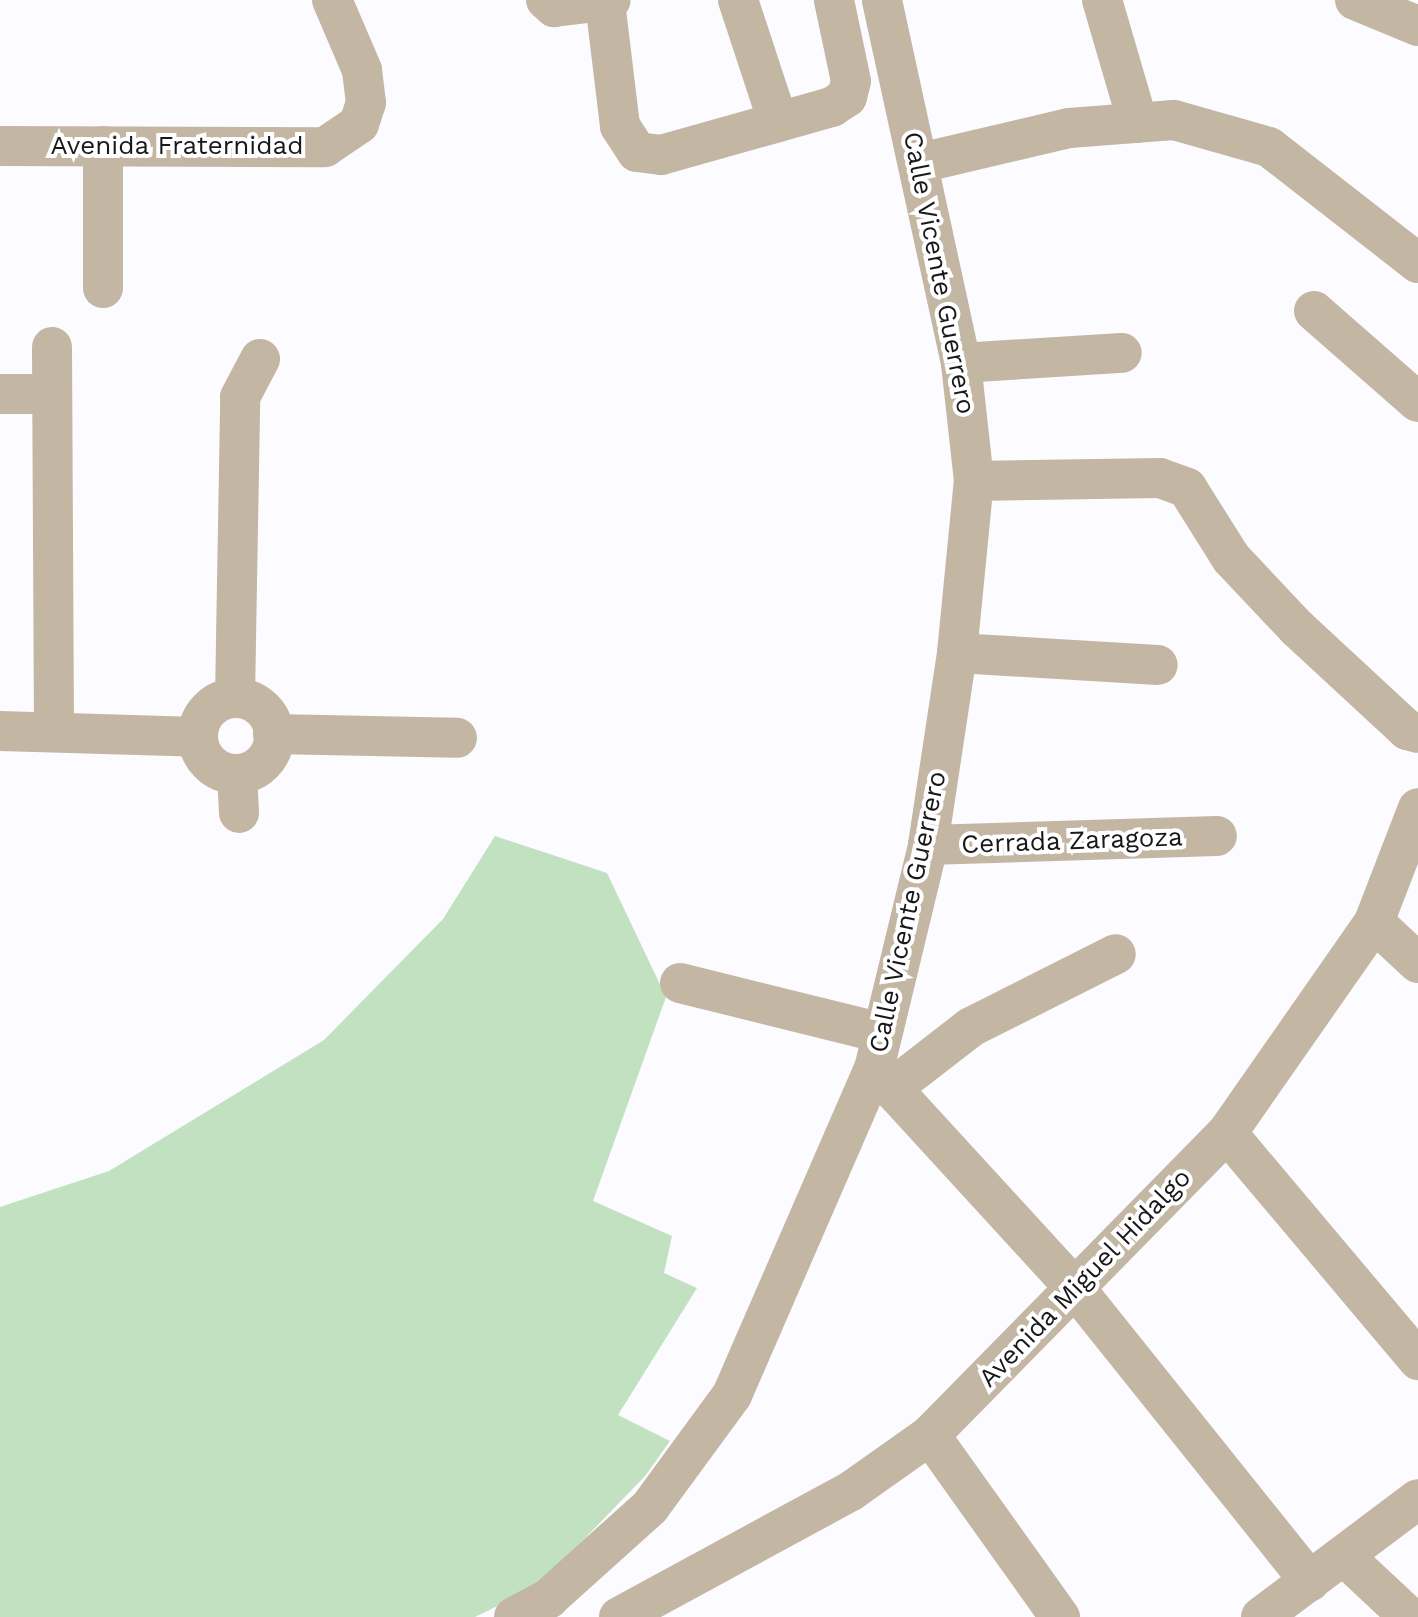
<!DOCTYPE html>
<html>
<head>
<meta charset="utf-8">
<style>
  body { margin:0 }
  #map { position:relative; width:1418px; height:1617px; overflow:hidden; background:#fcfbff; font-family:"Work Sans",sans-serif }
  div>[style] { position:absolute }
  .green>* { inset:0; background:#c1e1c0 }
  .minor>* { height:40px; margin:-20px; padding:0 20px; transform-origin:20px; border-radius:20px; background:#c3b6a2 }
  .minor>.ring { margin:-20px; padding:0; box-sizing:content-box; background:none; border:40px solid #c3b6a2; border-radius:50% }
  span { translate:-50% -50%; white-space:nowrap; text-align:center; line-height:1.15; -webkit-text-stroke:8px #fff; paint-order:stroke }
  .street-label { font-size:26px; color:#18171a }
</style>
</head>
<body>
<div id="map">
  <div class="green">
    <div style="clip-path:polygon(495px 836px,607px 873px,666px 997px,593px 1201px,672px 1236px,664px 1273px,697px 1288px,618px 1415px,670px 1441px,646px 1475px,540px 1585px,475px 1617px,0 1617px,0 1207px,109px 1171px,324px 1040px,443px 919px)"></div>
  </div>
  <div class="minor">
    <div style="left:546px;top:0;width:11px;rotate:41deg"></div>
    <div style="left:554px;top:7px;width:57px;rotate:-7deg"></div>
    <div style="left:738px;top:0;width:128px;rotate:71.8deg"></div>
    <div style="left:1102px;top:0;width:128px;rotate:73.7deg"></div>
    <div style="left:1355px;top:0;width:68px;rotate:22.4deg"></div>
    <div style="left:605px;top:2px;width:125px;rotate:83.1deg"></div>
    <div style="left:620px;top:126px;width:31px;rotate:57deg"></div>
    <div style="left:637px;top:152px;width:24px;rotate:7deg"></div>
    <div style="left:661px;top:155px;width:178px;rotate:-15.7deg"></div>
    <div style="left:832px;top:107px;width:18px;rotate:-34deg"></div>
    <div style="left:847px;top:97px;width:16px;rotate:-76deg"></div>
    <div style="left:851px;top:81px;width:83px;rotate:-101.9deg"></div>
    <div style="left:0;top:146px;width:325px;rotate:0.2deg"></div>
    <div style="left:325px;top:147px;width:41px;rotate:-34.1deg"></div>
    <div style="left:359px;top:124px;width:22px;rotate:-72deg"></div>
    <div style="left:366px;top:103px;width:33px;rotate:-97deg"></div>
    <div style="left:362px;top:70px;width:76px;rotate:-113.2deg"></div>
    <div style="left:103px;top:146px;width:142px;rotate:90deg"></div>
    <div style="left:920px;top:163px;width:153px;rotate:-13.2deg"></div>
    <div style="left:1069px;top:128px;width:105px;rotate:-4.4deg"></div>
    <div style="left:1174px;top:120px;width:99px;rotate:15.9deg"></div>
    <div style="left:1269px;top:147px;width:189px;rotate:37.9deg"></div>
    <div style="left:1314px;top:311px;width:138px;rotate:41.2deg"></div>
    <div style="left:52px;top:347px;width:384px;rotate:89.7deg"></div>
    <div style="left:961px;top:363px;width:161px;rotate:-3.6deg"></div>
    <div style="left:0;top:394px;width:52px"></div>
    <div style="left:974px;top:481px;width:186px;rotate:-0.9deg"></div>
    <div style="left:1160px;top:478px;width:29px;rotate:20deg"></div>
    <div style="left:1187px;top:488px;width:83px;rotate:57.8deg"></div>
    <div style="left:1231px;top:558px;width:96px;rotate:46.7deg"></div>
    <div style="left:1297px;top:628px;width:150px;rotate:42.8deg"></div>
    <div style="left:1407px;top:730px;width:11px;rotate:15deg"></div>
    <div style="left:957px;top:653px;width:201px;rotate:3.4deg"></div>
    <div style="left:235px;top:698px;width:301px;rotate:-89deg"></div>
    <div style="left:240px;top:397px;width:43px;rotate:-62.2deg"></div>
    <div class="ring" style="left:198px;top:698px;width:36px;height:36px"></div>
    <div style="left:0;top:731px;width:198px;rotate:1.7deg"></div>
    <div style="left:273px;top:734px;width:184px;rotate:1.2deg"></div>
    <div style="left:237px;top:774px;width:39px;rotate:87deg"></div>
    <div style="left:928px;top:845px;width:289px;rotate:-1.8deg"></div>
    <div style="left:1374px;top:922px;width:60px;rotate:43deg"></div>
    <div style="left:680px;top:983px;width:208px;rotate:13.9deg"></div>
    <div style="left:874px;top:1069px;width:297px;rotate:47.5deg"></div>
    <div style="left:1075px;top:1288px;width:376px;rotate:51.3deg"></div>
    <div style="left:891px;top:1089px;width:101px;rotate:-37.8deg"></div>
    <div style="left:971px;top:1027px;width:162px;rotate:-26.7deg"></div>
    <div style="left:1227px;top:1133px;width:297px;rotate:49.9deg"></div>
    <div style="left:930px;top:1435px;width:224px;rotate:54.5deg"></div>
    <div style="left:1346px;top:1558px;width:86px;rotate:43.1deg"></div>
    <div style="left:514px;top:1617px;width:40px;rotate:-28deg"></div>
    <div style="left:549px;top:1598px;width:136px;rotate:-42deg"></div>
    <div style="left:650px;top:1507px;width:139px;rotate:-53.8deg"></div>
    <div style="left:732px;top:1395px;width:356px;rotate:-66.5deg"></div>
    <div style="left:874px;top:1069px;width:230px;rotate:-76.4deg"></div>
    <div style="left:928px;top:845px;width:194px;rotate:-81.4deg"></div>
    <div style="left:957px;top:653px;width:173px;rotate:-84.4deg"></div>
    <div style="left:974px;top:481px;width:119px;rotate:-96.3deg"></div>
    <div style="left:961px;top:363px;width:371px;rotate:-102.3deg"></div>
    <div style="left:619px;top:1617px;width:264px;rotate:-28.5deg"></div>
    <div style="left:851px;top:1491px;width:97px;rotate:-35.3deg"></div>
    <div style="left:930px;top:1435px;width:424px;rotate:-45.5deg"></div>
    <div style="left:1227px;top:1133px;width:257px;rotate:-55.1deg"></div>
    <div style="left:1374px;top:922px;width:122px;rotate:-68.9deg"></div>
    <div style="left:1261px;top:1617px;width:196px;rotate:-36.9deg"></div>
  </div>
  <div class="street-label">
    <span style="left:177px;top:146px">Avenida Fraternidad</span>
    <span style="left:939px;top:273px;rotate:79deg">Calle Vicente Guerrero</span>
    <span style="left:1072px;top:841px;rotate:-2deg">Cerrada Zaragoza</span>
    <span style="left:908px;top:912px;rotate:-78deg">Calle Vicente Guerrero</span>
    <span style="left:1085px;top:1278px;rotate:-46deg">Avenida Miguel Hidalgo</span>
  </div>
</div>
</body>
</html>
